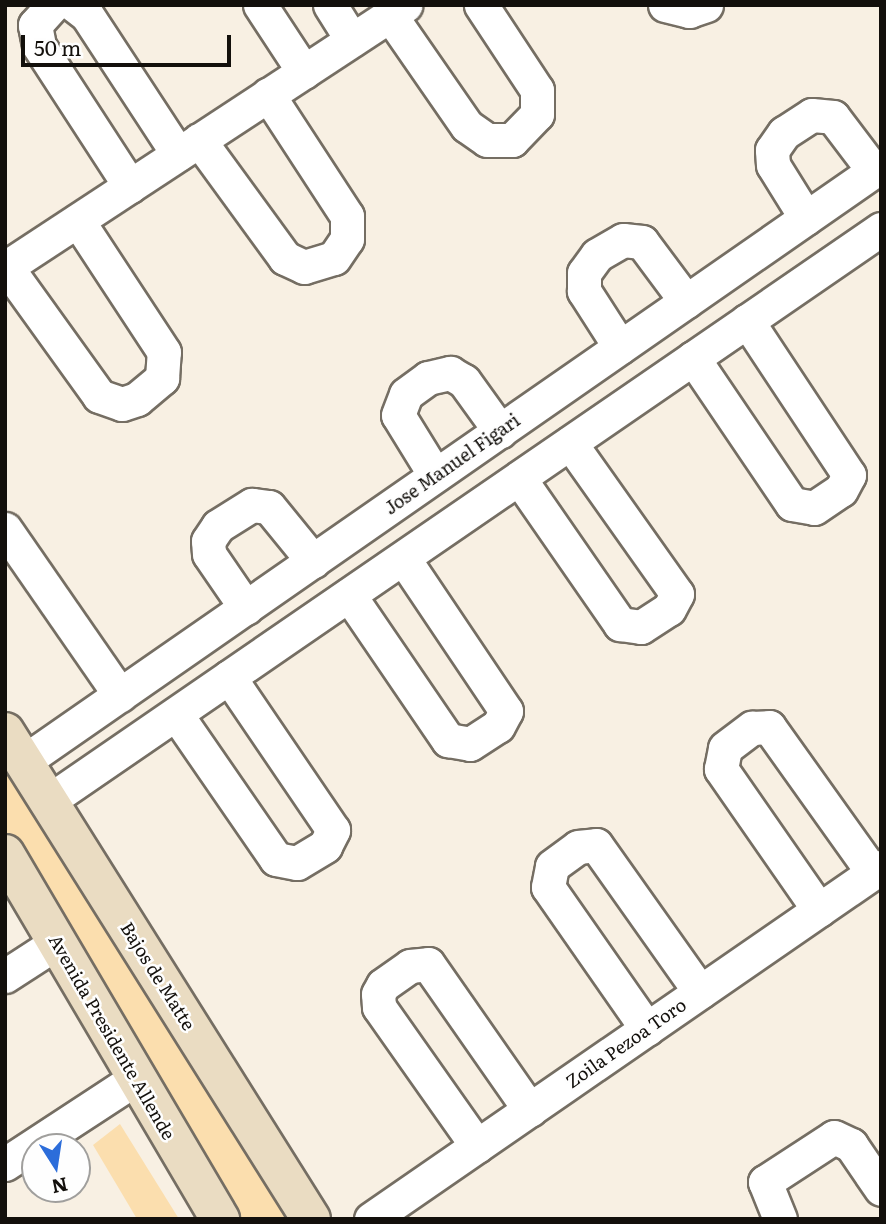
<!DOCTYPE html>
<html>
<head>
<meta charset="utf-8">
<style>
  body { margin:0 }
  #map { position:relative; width:886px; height:1224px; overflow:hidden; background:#f8f0e3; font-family:Literata,serif }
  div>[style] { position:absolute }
  .green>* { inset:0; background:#fbdeae }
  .roads { filter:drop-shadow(2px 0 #756e63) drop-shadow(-2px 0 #756e63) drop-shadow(0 2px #756e63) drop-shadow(0 -2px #756e63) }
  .street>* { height:33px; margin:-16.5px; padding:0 16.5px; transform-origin:16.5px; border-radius:16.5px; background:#fff }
  .secondary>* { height:38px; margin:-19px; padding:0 19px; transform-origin:19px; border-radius:19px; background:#eadcc2 }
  span { translate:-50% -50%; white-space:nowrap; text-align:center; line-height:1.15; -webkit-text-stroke:5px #fefefe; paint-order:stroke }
  .street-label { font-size:18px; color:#13100c }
  .frame { position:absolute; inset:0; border:7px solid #13100c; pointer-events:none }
  .north { position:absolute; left:21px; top:1133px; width:70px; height:70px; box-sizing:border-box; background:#fefefe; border:2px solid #a09f9d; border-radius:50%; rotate:168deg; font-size:19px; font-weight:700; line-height:28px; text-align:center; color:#13100c }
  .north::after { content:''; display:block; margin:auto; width:24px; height:32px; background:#2c6dda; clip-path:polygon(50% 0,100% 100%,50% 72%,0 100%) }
  .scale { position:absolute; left:21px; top:35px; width:210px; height:32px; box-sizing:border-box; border:4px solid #13100c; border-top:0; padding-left:9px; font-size:21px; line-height:24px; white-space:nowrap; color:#13100c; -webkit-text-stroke:5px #fefefe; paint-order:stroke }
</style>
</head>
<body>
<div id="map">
  <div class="green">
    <div style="clip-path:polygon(5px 748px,295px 1219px,236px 1219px,5px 835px)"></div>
    <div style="clip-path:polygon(120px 1124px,179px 1219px,137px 1219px,93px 1145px)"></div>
  </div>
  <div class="roads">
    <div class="street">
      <div style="left:53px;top:5px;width:27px;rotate:132deg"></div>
      <div style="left:35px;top:25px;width:21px;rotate:79deg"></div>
      <div style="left:39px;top:46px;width:167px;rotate:57deg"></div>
      <div style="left:74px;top:5px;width:16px;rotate:38deg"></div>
      <div style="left:87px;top:15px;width:166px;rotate:56.8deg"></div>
      <div style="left:260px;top:5px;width:80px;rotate:56.7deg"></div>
      <div style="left:330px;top:5px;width:41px;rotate:57.8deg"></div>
      <div style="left:665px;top:5px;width:25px;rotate:14deg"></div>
      <div style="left:689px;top:11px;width:18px;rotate:-19deg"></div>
      <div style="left:390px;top:15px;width:135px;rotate:55.3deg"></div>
      <div style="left:467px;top:126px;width:24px;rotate:35deg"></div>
      <div style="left:487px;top:140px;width:25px"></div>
      <div style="left:512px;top:140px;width:36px;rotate:-46deg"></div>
      <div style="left:537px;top:114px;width:24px;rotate:-90deg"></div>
      <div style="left:537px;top:90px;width:102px;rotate:-123.4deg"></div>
      <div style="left:199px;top:140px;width:146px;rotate:53.9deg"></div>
      <div style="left:285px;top:258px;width:21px;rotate:25deg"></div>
      <div style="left:304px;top:267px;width:31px;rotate:-17deg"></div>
      <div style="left:334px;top:258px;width:23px;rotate:-56deg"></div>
      <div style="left:347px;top:239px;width:23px;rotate:-90deg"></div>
      <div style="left:347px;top:216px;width:145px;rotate:-123.1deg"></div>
      <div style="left:806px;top:218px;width:62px;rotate:-121.9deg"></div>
      <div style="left:773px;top:165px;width:15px;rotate:-94deg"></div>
      <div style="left:772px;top:150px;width:21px;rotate:-55deg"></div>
      <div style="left:784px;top:133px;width:33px;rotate:-33deg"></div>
      <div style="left:812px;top:115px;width:21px;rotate:5deg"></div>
      <div style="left:833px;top:117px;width:68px;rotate:52.8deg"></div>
      <div style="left:5px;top:265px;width:161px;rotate:54.3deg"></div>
      <div style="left:99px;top:396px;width:24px;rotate:19deg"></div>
      <div style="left:122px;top:404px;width:16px;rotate:-18deg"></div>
      <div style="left:137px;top:399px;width:33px;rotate:-40deg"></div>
      <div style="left:162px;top:378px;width:26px;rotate:-86deg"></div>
      <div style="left:164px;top:352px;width:157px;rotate:-123.3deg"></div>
      <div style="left:5px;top:268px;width:479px;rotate:-33.3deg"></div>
      <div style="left:620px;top:347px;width:67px;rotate:-122.7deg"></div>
      <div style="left:584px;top:291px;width:18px;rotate:-90deg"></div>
      <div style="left:584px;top:273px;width:22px;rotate:-54deg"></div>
      <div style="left:597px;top:255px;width:30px;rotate:-30deg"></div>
      <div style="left:623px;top:240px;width:19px;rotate:6deg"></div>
      <div style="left:642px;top:242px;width:74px;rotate:53.3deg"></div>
      <div style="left:693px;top:358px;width:176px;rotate:55.9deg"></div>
      <div style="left:792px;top:504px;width:22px;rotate:10deg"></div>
      <div style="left:814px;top:508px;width:32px;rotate:-34deg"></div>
      <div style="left:841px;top:490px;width:17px;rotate:-62deg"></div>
      <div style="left:849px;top:475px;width:185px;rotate:-123.5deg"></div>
      <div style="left:435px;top:475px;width:70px;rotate:-121.7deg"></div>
      <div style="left:398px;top:415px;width:22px;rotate:-69deg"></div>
      <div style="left:406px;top:394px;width:27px;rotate:-36deg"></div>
      <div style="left:428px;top:378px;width:23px;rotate:-13deg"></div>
      <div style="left:450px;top:373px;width:16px;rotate:30deg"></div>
      <div style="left:464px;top:381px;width:62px;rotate:54.2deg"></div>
      <div style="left:519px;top:478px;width:178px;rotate:55.3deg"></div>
      <div style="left:620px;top:624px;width:21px;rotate:8deg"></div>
      <div style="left:641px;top:627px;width:33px;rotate:-33deg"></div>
      <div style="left:669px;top:609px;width:17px;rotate:-62deg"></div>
      <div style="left:677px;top:594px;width:185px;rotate:-125.3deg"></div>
      <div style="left:5px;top:529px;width:202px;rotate:55.3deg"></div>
      <div style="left:349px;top:595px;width:176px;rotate:55.7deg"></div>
      <div style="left:448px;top:740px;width:22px;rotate:10deg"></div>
      <div style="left:470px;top:744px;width:33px;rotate:-33deg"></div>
      <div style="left:498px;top:726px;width:17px;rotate:-62deg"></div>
      <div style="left:506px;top:711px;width:184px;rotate:-123.9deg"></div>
      <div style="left:246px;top:608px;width:65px;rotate:-124.4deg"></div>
      <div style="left:209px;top:554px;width:13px;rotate:-94deg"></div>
      <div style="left:208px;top:541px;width:18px;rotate:-56deg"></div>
      <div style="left:218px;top:526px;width:40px;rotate:-32deg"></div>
      <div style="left:252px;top:505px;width:17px;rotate:7deg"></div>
      <div style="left:269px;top:507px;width:70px;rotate:50.8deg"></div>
      <div style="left:176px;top:714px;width:176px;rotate:55.4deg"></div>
      <div style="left:276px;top:859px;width:21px;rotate:11deg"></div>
      <div style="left:297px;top:863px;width:33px;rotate:-31deg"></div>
      <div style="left:325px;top:846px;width:18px;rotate:-63deg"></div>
      <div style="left:333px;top:830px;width:185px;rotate:-124.2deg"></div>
      <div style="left:23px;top:762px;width:1045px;rotate:-34.79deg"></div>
      <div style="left:47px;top:802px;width:1012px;rotate:-34.49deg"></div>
      <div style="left:819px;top:910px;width:172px;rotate:-124.8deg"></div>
      <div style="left:721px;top:769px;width:21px;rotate:-79deg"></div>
      <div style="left:725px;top:748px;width:34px;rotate:-37deg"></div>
      <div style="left:752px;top:728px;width:17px;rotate:-3deg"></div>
      <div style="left:769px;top:727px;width:179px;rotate:54.5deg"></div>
      <div style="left:5px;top:976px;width:61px;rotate:-32.9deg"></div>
      <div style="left:647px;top:1029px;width:173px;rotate:-124.9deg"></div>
      <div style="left:548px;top:887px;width:21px;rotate:-79deg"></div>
      <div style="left:552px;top:866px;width:32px;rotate:-36deg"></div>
      <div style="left:578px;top:847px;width:18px;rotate:-6deg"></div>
      <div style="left:596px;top:845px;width:180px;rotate:54.7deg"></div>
      <div style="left:477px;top:1146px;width:170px;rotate:-125.2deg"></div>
      <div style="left:379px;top:1007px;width:13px;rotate:-94deg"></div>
      <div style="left:378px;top:994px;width:10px;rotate:-61deg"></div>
      <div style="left:383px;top:985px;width:33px;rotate:-35deg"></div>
      <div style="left:410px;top:966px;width:18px;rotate:-6deg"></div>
      <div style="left:428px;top:964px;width:178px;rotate:55.1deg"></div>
      <div style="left:5px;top:1164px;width:155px;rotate:-33.2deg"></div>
      <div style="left:371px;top:1219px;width:620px;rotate:-34.61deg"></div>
      <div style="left:780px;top:1219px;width:40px;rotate:-112deg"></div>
      <div style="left:765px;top:1182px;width:82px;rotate:-33.1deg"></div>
      <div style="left:834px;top:1137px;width:19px;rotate:25deg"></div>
      <div style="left:851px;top:1145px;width:53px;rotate:55.7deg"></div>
    </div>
    <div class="secondary">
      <div style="left:5px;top:732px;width:575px;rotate:57.86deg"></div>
      <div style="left:5px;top:854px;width:424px;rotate:59.5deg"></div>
    </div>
  </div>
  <div class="street-label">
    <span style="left:452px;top:464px;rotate:-35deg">Jose Manuel Figari</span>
    <span style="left:158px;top:976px;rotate:58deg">Bajos de Matte</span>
    <span style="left:112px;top:1037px;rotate:60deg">Avenida Presidente Allende</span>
    <span style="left:626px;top:1043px;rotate:-35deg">Zoila Pezoa Toro</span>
  </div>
  <div class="frame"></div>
  <div class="north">N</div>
  <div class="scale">50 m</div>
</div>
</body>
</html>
